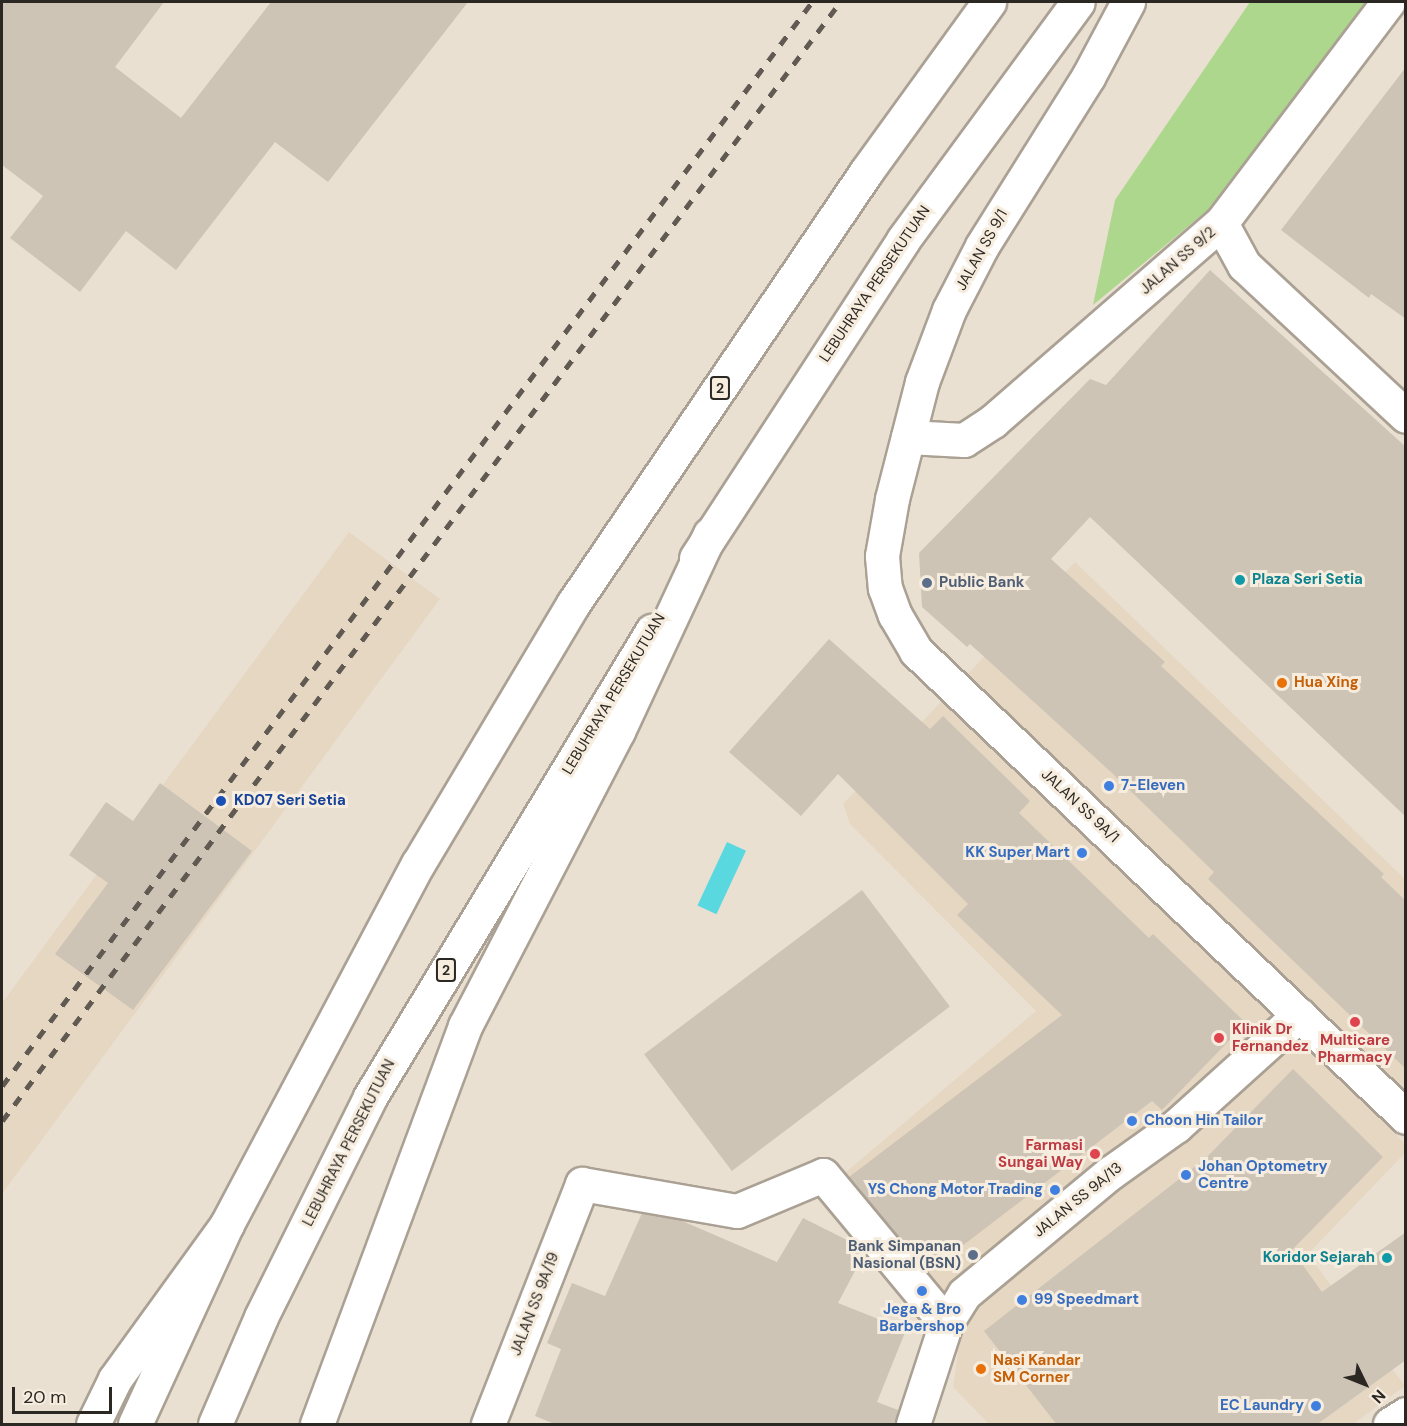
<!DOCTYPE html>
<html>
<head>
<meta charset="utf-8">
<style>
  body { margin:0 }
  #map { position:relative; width:1407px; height:1426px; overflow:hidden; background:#eae0d2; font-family:"DM Sans",sans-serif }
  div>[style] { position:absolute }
  .built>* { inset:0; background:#e5d7c2 }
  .green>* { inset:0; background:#acd78c }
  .water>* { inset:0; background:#5ad8df; transform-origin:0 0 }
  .building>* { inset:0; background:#cdc4b6; transform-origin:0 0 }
  .roads { filter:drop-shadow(2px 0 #aaa194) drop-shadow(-2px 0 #aaa194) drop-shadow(0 2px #aaa194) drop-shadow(0 -2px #aaa194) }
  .minor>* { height:33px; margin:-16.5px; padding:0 16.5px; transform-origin:16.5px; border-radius:16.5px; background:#fff }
  .tertiary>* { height:33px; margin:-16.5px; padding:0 16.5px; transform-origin:16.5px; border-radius:16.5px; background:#fff }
  .trunk>* { height:33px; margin:-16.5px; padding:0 16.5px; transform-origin:16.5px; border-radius:16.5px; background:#fff }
  .motorway>* { height:33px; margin:-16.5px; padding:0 16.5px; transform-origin:16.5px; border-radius:16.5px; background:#fff }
  .rail>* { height:4.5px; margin-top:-2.25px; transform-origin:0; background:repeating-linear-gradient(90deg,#605a53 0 10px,transparent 0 20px) }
  .dots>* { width:16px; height:16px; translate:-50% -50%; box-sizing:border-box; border:3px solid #f7eddf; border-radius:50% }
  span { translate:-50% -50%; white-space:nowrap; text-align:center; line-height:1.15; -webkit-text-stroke:6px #f7eddf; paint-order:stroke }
  .shield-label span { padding:2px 4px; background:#f7eddf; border:2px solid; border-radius:4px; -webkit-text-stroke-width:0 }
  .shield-label { font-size:14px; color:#2b2722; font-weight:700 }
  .street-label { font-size:15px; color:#2b2722 }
  .culture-label { font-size:15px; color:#0d838f; font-weight:700 }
  .left { translate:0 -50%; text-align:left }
  .right { translate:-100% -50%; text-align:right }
  .service-label { font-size:15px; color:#4e5e75; font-weight:700 }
  .food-label { font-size:15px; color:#c56008; font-weight:700 }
  .shop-label { font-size:15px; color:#366cbe; font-weight:700 }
  .transit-label { font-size:15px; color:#164399; font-weight:700 }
  .health-label { font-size:15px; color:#be3a42; font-weight:700 }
  .frame { position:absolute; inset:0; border:3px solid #2b2722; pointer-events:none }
  .north { position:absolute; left:1335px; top:1354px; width:60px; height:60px; -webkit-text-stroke:4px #f7eddf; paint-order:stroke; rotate:133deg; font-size:16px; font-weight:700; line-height:24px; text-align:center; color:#2b2722 }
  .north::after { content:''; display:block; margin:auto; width:21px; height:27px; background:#2b2722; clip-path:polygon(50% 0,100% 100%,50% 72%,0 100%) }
  .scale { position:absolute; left:12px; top:1387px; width:100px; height:27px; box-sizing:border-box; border:3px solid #2b2722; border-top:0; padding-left:8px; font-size:18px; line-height:21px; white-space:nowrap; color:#2b2722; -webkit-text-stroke:4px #f7eddf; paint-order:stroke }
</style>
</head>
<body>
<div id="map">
  <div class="built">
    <div style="clip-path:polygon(349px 532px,440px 599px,2px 1194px,2px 1003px)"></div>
    <div style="clip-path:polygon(1075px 562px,1405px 879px,1405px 1086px,1379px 1116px,1405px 1144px,1405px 1153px,1308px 1254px,1405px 1386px,1353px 1424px,989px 1424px,953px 1387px,958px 1353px,819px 1195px,1036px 1011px,850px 824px,843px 804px)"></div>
  </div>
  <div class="green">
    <div style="clip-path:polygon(1250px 2px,1367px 2px,1208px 210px,1093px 305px,1115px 200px)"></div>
  </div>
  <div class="water">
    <div style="left:727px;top:842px;width:21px;height:70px;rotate:25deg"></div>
  </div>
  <div class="building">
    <div style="clip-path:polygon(2px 2px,164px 2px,115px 67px,181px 118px,271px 2px,468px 2px,328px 182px,275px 142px,176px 270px,126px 231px,80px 292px,10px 238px,43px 196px,2px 165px)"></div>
    <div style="clip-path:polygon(1406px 67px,1406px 319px,1371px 294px,1369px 298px,1281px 230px)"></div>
    <div style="clip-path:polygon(1210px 270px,1406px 447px,1406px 817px,1090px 517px,1051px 559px,1165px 662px,1161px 666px,1384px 874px,1381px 877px,1406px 901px,1406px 1069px,1208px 879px,1214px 872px,1111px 772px,970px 644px,967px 647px,922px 607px,919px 553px,1090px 379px,1106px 385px)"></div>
    <div style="clip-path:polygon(829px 639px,930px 729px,943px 716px,1030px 801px,1019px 813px,1149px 938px,1153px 934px,1246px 1023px,1162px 1110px,1152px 1101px,928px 1272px,849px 1177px,1062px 1015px,957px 915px,968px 904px,838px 774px,801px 816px,729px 752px)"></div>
    <div style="clip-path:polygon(160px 783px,252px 851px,133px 1010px,55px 954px,108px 883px,69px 855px,106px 802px,133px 821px)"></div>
    <div style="left:862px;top:890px;width:146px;height:273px;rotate:53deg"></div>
    <div style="clip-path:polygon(1293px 1069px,1383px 1157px,1292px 1250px,1322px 1292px,1406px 1232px,1406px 1360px,1316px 1425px,1057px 1425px,984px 1331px,1205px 1159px)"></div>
    <div style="clip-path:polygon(642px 1213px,680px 1220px,777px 1262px,803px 1218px,857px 1245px,864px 1254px,838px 1303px,906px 1330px,877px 1402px,898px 1410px,895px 1425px,557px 1425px,535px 1416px,561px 1349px,547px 1343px,572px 1283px,605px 1296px)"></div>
  </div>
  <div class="roads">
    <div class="minor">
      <div style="left:1221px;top:223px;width:48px;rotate:61.3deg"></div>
      <div style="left:1244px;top:265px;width:221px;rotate:43deg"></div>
      <div style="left:908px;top:437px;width:56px;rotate:3.1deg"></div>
      <div style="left:964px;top:440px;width:35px;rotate:-33deg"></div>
      <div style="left:993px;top:421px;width:302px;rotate:-41deg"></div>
      <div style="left:1221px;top:223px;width:277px;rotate:-52.9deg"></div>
      <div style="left:488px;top:1424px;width:258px;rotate:-68.6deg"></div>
      <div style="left:582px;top:1184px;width:157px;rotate:9.9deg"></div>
      <div style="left:737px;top:1211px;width:93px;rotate:-22.7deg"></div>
      <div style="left:823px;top:1175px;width:192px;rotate:50.3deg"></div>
      <div style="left:913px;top:1424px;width:106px;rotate:-71.9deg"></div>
      <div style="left:946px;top:1323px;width:34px;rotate:-58deg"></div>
      <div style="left:964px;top:1294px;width:190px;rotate:-39.7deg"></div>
      <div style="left:1110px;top:1173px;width:81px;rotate:-35.5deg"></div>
      <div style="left:1176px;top:1126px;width:166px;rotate:-42.1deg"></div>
    </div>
    <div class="tertiary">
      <div style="left:1088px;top:77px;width:199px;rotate:122.1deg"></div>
      <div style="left:982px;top:246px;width:72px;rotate:117.3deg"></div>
      <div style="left:949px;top:310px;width:77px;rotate:110.6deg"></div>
      <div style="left:922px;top:382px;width:121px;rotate:104.4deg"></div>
      <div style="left:892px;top:499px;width:58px;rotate:100deg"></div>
      <div style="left:882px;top:556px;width:32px;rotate:85deg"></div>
      <div style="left:885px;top:588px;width:29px;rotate:70deg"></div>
      <div style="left:895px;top:615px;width:42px;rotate:59.7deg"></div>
      <div style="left:916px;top:651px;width:676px;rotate:43.56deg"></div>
      <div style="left:1390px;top:1424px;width:19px;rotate:-32deg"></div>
    </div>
    <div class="trunk">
      <div style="left:1088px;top:77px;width:85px;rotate:-61.9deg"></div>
      <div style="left:696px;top:558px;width:379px;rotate:-56.9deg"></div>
      <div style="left:903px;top:240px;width:295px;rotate:-53.7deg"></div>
      <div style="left:135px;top:1424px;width:220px;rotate:-65.3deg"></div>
      <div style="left:227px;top:1224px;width:408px;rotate:-62.1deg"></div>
      <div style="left:418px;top:864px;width:303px;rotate:-59.2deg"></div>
      <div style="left:573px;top:604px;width:522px;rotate:-55.85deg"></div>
      <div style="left:866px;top:172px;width:210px;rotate:-54.1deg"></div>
      <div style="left:215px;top:1424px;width:116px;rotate:-66.7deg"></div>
      <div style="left:261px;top:1317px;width:246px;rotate:-63.6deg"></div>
      <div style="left:370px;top:1097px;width:545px;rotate:-58.82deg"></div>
    </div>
    <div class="motorway">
      <div style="left:93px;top:1424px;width:50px;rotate:-63.9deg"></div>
      <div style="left:115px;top:1379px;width:191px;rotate:-54.1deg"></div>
      <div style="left:317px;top:1424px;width:425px;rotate:-69.6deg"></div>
      <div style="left:465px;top:1026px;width:332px;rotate:-62.6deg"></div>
      <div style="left:618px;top:731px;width:217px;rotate:-65deg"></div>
    </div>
  </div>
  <div class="rail">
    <div style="left:2px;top:1086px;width:1353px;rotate:-53.23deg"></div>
    <div style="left:2px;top:1121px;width:1398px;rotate:-53.17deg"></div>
  </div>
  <div class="dots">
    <div style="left:1240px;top:580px;background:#0f9aa8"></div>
    <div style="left:927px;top:583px;background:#5c6f8a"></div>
    <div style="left:1282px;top:683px;background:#e8710a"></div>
    <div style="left:1109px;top:786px;background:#3f7fe0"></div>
    <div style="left:221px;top:801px;background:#1a4fb4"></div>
    <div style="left:1082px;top:853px;background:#3f7fe0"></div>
    <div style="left:1355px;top:1022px;background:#e0444e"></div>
    <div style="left:1219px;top:1038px;background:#e0444e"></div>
    <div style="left:1132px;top:1121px;background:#3f7fe0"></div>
    <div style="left:1095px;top:1154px;background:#e0444e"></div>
    <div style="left:1186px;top:1175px;background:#3f7fe0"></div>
    <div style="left:1055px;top:1190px;background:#3f7fe0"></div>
    <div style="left:973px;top:1255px;background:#5c6f8a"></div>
    <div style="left:1387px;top:1258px;background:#0f9aa8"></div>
    <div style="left:922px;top:1291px;background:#3f7fe0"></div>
    <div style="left:1022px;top:1300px;background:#3f7fe0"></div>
    <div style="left:981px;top:1369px;background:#e8710a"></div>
    <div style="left:1316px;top:1406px;background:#3f7fe0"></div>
  </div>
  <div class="shield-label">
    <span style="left:720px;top:388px">2</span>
    <span style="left:446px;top:970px">2</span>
  </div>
  <div class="street-label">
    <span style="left:982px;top:250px;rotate:-61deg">JALAN SS 9/1</span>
    <span style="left:1178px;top:261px;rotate:-41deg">JALAN SS 9/2</span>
    <span style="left:875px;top:284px;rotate:-56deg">LEBUHRAYA PERSEKUTUAN</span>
    <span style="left:614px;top:694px;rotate:-59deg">LEBUHRAYA PERSEKUTUAN</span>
    <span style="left:1080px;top:806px;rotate:43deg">JALAN SS 9A/1</span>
    <span style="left:349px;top:1143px;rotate:-63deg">LEBUHRAYA PERSEKUTUAN</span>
    <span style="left:1078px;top:1200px;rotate:-39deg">JALAN SS 9A/13</span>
    <span style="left:535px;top:1304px;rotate:-69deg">JALAN SS 9A/19</span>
  </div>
  <div class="culture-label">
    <span class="left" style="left:1252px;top:580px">Plaza Seri Setia</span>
    <span class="right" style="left:1375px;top:1258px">Koridor Sejarah</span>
  </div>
  <div class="service-label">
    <span class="left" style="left:939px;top:583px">Public Bank</span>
    <span class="right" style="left:961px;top:1255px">Bank Simpanan<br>Nasional (BSN)</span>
  </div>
  <div class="food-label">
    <span class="left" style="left:1294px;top:683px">Hua Xing</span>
    <span class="left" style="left:993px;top:1369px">Nasi Kandar<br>SM Corner</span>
  </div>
  <div class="shop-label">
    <span class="left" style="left:1121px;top:786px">7-Eleven</span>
    <span class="right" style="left:1070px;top:853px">KK Super Mart</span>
    <span class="left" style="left:1144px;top:1121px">Choon Hin Tailor</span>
    <span class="left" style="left:1198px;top:1175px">Johan Optometry<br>Centre</span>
    <span class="right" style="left:1043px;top:1190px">YS Chong Motor Trading</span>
    <span class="left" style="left:1034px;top:1300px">99 Speedmart</span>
    <span style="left:922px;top:1318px">Jega &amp; Bro<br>Barbershop</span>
    <span class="right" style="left:1304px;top:1406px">EC Laundry</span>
  </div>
  <div class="transit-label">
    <span class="left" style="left:234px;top:801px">KD07 Seri Setia</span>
  </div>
  <div class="health-label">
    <span class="left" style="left:1232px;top:1038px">Klinik Dr<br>Fernandez</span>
    <span style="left:1355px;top:1049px">Multicare<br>Pharmacy</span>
    <span class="right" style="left:1083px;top:1154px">Farmasi<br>Sungai Way</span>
  </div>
  <div class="frame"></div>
  <div class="north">N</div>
  <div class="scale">20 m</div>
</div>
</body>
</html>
